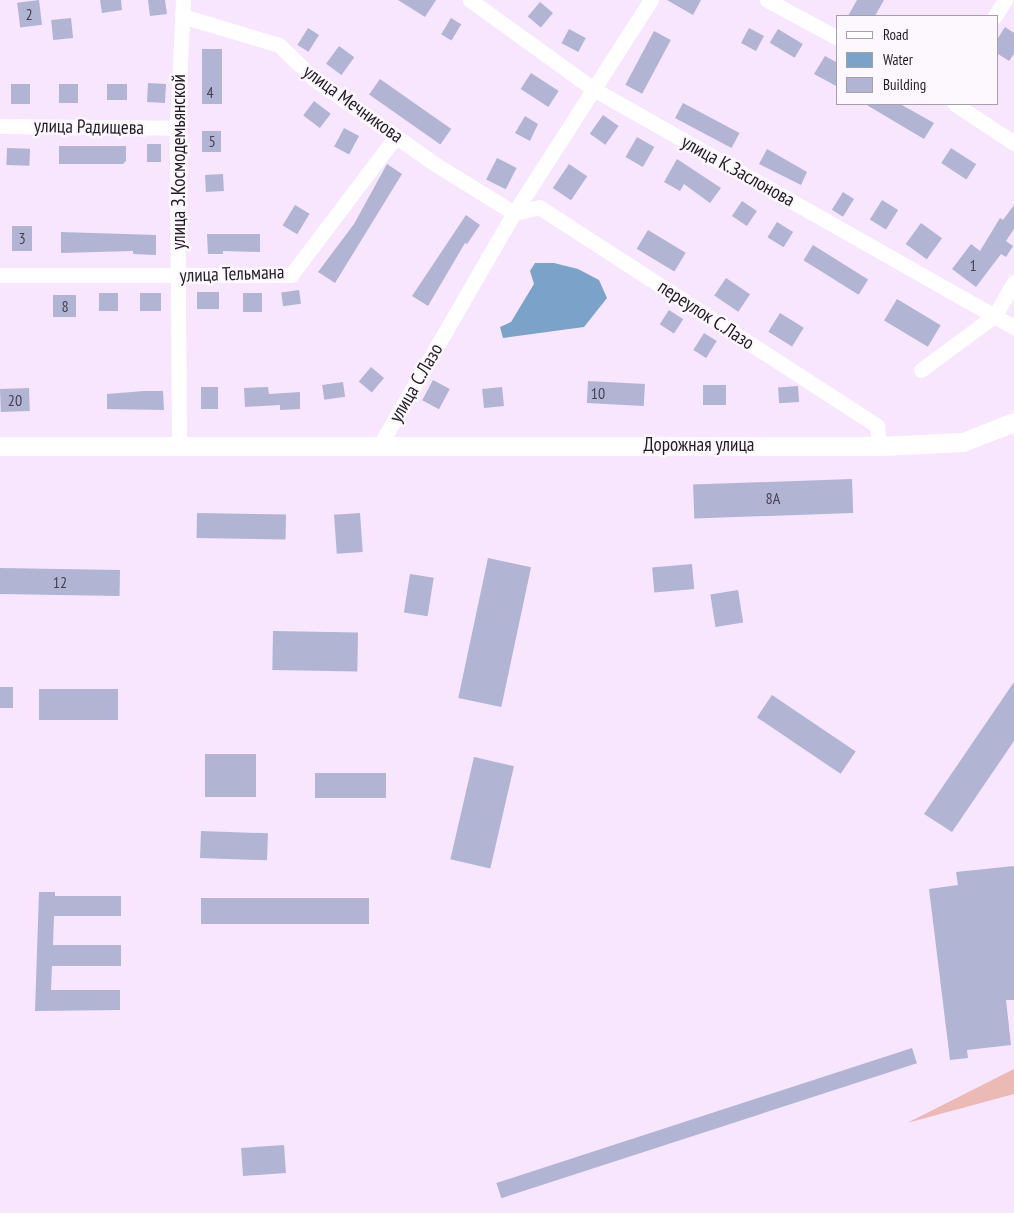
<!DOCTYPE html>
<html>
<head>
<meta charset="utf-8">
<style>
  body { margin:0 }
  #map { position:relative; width:1014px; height:1213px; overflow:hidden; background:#f7e6fe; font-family:"PT Sans Narrow",sans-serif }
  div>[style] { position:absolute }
  .green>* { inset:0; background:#ecbab5 }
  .water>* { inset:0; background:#7ba2c9 }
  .building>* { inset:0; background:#b2b4d4; transform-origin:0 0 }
  .minor>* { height:15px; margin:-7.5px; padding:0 7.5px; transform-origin:7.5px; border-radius:7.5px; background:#fff }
  .tertiary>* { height:19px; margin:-9.5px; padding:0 9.5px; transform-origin:9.5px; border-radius:9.5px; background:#fff }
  span { translate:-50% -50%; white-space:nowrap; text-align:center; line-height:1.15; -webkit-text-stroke:5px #fdf8fe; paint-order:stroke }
  .number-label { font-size:16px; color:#464151 }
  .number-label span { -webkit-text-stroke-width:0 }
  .street-label { font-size:19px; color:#221b25 }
  .legend { position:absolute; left:836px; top:15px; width:162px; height:90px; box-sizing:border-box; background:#fdf8fe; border:1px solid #a5a0a7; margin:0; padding:6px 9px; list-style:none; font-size:15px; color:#221b25 }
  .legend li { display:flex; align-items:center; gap:10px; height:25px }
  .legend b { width:25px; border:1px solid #a5a0a7 }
</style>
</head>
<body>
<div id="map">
  <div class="green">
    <div style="clip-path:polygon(1014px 1069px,1014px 1094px,907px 1123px)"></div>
  </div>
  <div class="water">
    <div style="clip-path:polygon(535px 263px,554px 263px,578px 269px,599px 280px,607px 298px,584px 327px,503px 338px,500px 327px,511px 322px,534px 284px,530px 271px)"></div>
  </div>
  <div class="building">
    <div style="left:39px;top:0;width:25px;height:22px;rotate:83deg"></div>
    <div style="clip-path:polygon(100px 0,121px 0,122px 10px,102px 13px)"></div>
    <div style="clip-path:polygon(148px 0,165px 0,167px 14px,150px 16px)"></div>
    <div style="clip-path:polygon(398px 0,436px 0,425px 17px)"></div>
    <div style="clip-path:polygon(667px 0,701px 0,693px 15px)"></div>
    <div style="clip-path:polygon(857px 0,884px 0,875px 16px,848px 16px)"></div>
    <div style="left:540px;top:2px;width:17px;height:19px;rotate:40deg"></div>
    <div style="left:71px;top:18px;width:20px;height:20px;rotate:84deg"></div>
    <div style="left:451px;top:18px;width:12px;height:19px;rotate:31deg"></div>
    <div style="clip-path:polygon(1005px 27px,1014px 33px,1014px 54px,1009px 61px,998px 54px,998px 38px)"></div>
    <div style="left:308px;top:28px;width:13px;height:20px;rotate:32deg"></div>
    <div style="left:749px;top:28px;width:17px;height:17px;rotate:28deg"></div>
    <div style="left:569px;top:29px;width:19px;height:16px;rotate:28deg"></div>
    <div style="left:778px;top:29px;width:29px;height:16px;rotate:31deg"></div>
    <div style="left:654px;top:31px;width:19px;height:61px;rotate:28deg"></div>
    <div style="left:339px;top:46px;width:19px;height:22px;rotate:36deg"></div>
    <div style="left:202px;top:49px;width:20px;height:55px"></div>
    <div style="clip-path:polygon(825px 56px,838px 63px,838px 87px,814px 74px)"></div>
    <div style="left:531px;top:73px;width:33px;height:19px;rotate:33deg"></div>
    <div style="left:380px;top:79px;width:87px;height:19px;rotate:35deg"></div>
    <div style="left:148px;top:83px;width:18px;height:19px;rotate:3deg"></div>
    <div style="left:11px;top:84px;width:19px;height:20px"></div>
    <div style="left:59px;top:84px;width:19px;height:19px"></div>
    <div style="left:107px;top:84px;width:20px;height:16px"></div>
    <div style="left:314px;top:101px;width:21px;height:18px;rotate:37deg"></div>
    <div style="left:683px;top:103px;width:64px;height:17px;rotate:28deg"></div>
    <div style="clip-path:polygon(865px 104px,900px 104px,934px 123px,924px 139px)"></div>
    <div style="left:603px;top:115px;width:19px;height:23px;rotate:35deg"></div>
    <div style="clip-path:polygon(525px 116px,538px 124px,530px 141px,515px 133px)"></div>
    <div style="left:344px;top:128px;width:17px;height:21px;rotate:28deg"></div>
    <div style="left:202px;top:131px;width:19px;height:21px"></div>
    <div style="left:637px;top:137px;width:20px;height:23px;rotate:30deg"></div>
    <div style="left:147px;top:144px;width:14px;height:18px"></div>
    <div style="clip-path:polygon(59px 146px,126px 146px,126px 161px,123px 164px,59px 164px)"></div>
    <div style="left:7px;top:148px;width:23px;height:17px;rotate:2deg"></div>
    <div style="left:951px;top:148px;width:30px;height:18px;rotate:33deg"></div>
    <div style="clip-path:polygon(767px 149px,807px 172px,801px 185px,759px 164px)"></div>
    <div style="left:497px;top:158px;width:22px;height:24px;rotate:27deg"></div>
    <div style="clip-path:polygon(677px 159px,721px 188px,710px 203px,684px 184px,680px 191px,664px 182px)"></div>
    <div style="clip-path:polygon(387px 164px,402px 174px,335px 283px,318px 272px,354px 224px)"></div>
    <div style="left:569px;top:164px;width:22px;height:29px;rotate:34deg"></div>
    <div style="left:223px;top:174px;width:17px;height:18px;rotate:87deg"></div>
    <div style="left:843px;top:192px;width:13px;height:21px;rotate:32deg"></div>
    <div style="left:882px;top:200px;width:19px;height:23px;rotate:32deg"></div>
    <div style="left:742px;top:201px;width:18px;height:18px;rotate:34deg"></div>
    <div style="left:295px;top:205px;width:17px;height:24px;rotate:31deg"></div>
    <div style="clip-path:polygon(1014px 205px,1014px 229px,1006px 241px,1013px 246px,1006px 257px,1001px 254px,976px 287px,952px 269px,971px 244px,980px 251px,1000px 218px,1003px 220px)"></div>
    <div style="clip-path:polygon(466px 215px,480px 225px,467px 244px,465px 243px,428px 306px,412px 296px)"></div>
    <div style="left:777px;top:222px;width:19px;height:18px;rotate:32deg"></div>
    <div style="left:921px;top:223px;width:26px;height:26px;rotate:36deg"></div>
    <div style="left:12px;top:226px;width:20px;height:25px"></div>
    <div style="left:648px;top:230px;width:44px;height:22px;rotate:31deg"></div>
    <div style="clip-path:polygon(61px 232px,156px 235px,156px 255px,133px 254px,133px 251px,61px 253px)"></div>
    <div style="clip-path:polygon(207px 234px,260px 234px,260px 252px,223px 251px,223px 254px,208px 254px)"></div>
    <div style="left:813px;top:245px;width:65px;height:18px;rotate:32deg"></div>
    <div style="left:726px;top:278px;width:29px;height:21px;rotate:34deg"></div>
    <div style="left:299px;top:290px;width:14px;height:18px;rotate:82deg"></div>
    <div style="left:197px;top:292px;width:22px;height:17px"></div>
    <div style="left:99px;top:293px;width:19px;height:18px"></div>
    <div style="left:140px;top:293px;width:21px;height:18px"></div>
    <div style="left:243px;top:293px;width:19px;height:19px"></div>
    <div style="left:53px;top:295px;width:23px;height:22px"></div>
    <div style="left:897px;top:299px;width:51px;height:25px;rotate:31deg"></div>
    <div style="left:669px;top:310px;width:17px;height:17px;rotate:33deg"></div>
    <div style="left:780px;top:313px;width:28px;height:22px;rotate:32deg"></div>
    <div style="left:704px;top:333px;width:15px;height:20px;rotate:32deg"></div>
    <div style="left:371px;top:367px;width:17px;height:19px;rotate:40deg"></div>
    <div style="left:433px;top:380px;width:19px;height:23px;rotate:28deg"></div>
    <div style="left:588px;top:381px;width:57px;height:22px;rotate:3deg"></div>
    <div style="left:343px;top:382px;width:15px;height:21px;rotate:82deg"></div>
    <div style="left:703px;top:385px;width:23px;height:20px"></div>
    <div style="left:798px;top:386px;width:16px;height:20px;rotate:86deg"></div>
    <div style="left:201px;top:387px;width:17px;height:22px"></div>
    <div style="clip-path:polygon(268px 387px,269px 394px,300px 392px,300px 409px,280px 410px,280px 405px,245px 407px,244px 388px)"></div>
    <div style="left:502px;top:387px;width:19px;height:20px;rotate:84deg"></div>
    <div style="left:29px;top:388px;width:23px;height:29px;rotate:88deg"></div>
    <div style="clip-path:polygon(144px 391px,163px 391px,164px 410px,107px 409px,107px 394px)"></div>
    <div style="left:852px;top:479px;width:34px;height:159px;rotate:88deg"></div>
    <div style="left:197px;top:513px;width:89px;height:25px;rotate:1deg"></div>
    <div style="left:360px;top:513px;width:39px;height:26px;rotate:86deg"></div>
    <div style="left:488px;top:558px;width:44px;height:143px;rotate:12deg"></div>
    <div style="left:692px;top:564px;width:25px;height:40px;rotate:85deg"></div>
    <div style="left:0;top:568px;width:120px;height:26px;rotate:1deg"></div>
    <div style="left:410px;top:574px;width:24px;height:39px;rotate:9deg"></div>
    <div style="left:738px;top:590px;width:33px;height:28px;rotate:81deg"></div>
    <div style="left:273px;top:631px;width:85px;height:39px;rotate:1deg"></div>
    <div style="clip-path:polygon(1014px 682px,1014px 741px,952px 832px,924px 814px)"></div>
    <div style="left:0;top:687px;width:13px;height:21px"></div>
    <div style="left:39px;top:689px;width:79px;height:31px"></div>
    <div style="left:772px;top:695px;width:101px;height:27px;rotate:34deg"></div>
    <div style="left:205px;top:754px;width:51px;height:43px"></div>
    <div style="left:474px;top:757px;width:41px;height:105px;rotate:13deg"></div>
    <div style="left:386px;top:773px;width:25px;height:71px;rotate:90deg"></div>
    <div style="left:201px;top:831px;width:67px;height:27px;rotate:2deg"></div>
    <div style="clip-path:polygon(1014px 866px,1014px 1000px,1006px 1000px,1011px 1045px,967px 1050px,968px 1058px,950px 1060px,929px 889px,958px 885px,956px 872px)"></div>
    <div style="clip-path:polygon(39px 892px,55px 892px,55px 896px,121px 896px,121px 916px,54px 916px,53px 945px,121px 945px,121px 966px,52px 966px,51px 990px,120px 990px,120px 1010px,35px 1011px)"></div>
    <div style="left:201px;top:898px;width:168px;height:26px"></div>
    <div style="left:912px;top:1048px;width:16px;height:437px;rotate:72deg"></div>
    <div style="left:284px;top:1145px;width:28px;height:43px;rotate:86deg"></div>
  </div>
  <div class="minor">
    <div style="left:470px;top:0;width:154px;rotate:35.8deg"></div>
    <div style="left:595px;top:90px;width:481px;rotate:29.5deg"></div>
    <div style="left:767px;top:0;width:81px;rotate:28.2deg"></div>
    <div style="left:182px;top:16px;width:101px;rotate:16.6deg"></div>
    <div style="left:279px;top:45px;width:47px;rotate:44.1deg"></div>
    <div style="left:313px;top:78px;width:149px;rotate:35.2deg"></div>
    <div style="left:435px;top:164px;width:93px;rotate:31.8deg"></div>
    <div style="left:514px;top:213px;width:26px;rotate:-13deg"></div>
    <div style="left:539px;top:207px;width:403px;rotate:32.9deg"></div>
    <div style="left:877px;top:426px;width:20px;rotate:84deg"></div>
    <div style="left:995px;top:16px;width:19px;rotate:-58deg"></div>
    <div style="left:955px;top:104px;width:71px;rotate:33.5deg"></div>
    <div style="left:0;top:126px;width:177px;rotate:0.6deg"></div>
    <div style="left:0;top:275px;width:291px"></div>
    <div style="left:291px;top:275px;width:174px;rotate:-52.9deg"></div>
    <div style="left:921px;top:370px;width:92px;rotate:-36.6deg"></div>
    <div style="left:995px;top:315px;width:38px;rotate:-60deg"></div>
    <div style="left:381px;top:443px;width:266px;rotate:-60deg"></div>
    <div style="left:514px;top:213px;width:253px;rotate:-57.3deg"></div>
    <div style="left:179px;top:445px;width:317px;rotate:-90.4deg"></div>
    <div style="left:177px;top:128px;width:128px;rotate:-87.3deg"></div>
  </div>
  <div class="tertiary">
    <div style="left:0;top:446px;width:879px"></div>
    <div style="left:879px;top:446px;width:84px;rotate:-2.7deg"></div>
    <div style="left:963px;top:442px;width:55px;rotate:-21.4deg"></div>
  </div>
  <div class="number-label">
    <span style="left:29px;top:14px">2</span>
    <span style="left:210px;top:92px">4</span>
    <span style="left:212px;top:141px">5</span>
    <span style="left:22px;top:238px">3</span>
    <span style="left:973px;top:265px">1</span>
    <span style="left:65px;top:306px">8</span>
    <span style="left:598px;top:393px">10</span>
    <span style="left:15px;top:400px">20</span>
    <span style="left:773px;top:498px">8А</span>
    <span style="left:60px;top:582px">12</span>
  </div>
  <div class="street-label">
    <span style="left:353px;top:104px;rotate:36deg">улица Мечникова</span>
    <span style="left:89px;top:127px;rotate:1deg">улица Радищева</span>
    <span style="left:179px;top:162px;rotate:-90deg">улица З.Космодемьянской</span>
    <span style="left:738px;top:171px;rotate:29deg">улица К.Заслонова</span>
    <span style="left:232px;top:274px;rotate:-2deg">улица Тельмана</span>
    <span style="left:706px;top:315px;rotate:33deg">переулок С.Лазо</span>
    <span style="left:416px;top:383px;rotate:-60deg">улица С.Лазо</span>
    <span style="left:699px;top:445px">Дорожная улица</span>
  </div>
  <ul class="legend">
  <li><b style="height:6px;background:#fff"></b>Road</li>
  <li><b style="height:14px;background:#7ba2c9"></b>Water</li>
  <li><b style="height:14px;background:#b2b4d4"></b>Building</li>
  </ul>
</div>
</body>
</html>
